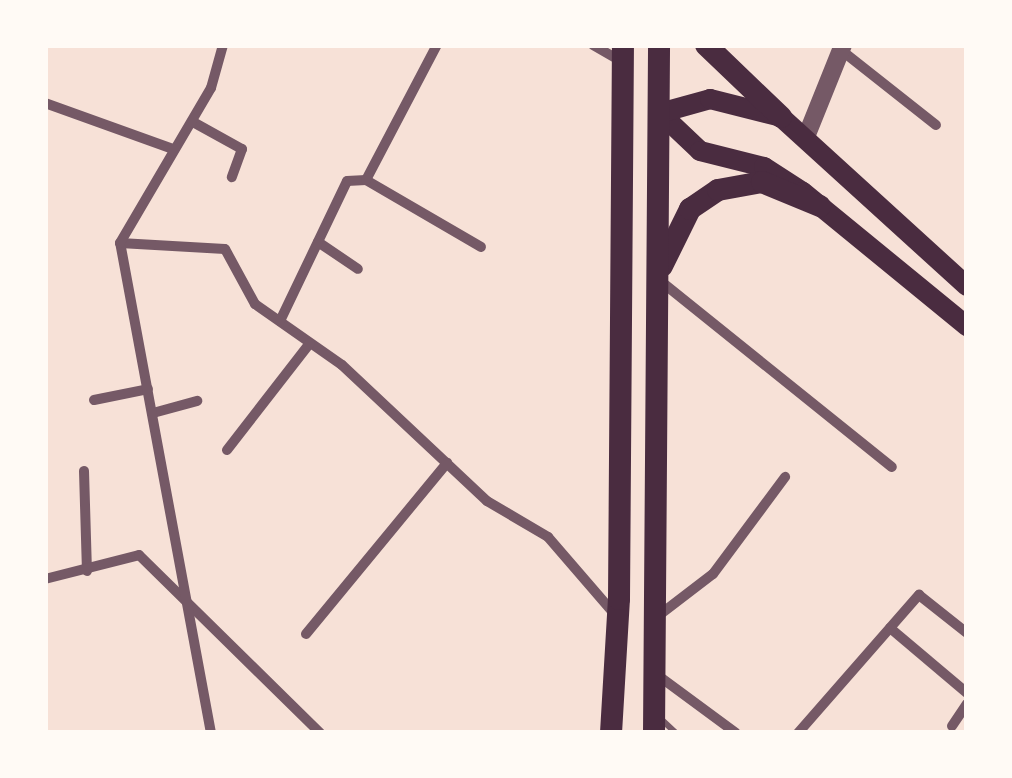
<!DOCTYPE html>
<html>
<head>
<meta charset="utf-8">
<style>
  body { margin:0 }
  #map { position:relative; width:1012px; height:778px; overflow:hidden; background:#f7e1d7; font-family:Bitter,serif }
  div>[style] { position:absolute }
  .service>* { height:6px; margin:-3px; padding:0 3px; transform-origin:3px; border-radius:3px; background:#755966 }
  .minor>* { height:10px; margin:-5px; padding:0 5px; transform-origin:5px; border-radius:5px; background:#755966 }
  .tertiary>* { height:18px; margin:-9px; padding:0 9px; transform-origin:9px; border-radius:9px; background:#755966 }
  .secondary>* { height:20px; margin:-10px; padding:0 10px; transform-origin:10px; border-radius:10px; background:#4a2c40 }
  .primary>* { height:22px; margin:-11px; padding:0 11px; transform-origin:11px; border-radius:11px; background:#4a2c40 }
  span { translate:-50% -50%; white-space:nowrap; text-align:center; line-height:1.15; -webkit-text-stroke:9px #fffaf5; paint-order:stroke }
  .frame { position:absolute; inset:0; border:48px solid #fffaf5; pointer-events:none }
</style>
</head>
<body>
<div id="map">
  <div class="service">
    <div style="left:662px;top:720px;width:19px;rotate:43deg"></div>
  </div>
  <div class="minor">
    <div style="left:593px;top:45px;width:34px;rotate:30deg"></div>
    <div style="left:841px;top:50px;width:121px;rotate:38.3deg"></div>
    <div style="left:45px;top:103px;width:136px;rotate:19.8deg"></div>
    <div style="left:193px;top:122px;width:56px;rotate:28.9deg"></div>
    <div style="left:242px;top:149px;width:30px;rotate:110deg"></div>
    <div style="left:366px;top:180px;width:133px;rotate:30.2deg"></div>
    <div style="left:318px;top:242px;width:48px;rotate:34deg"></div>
    <div style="left:120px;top:243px;width:105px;rotate:3.3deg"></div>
    <div style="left:225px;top:249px;width:63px;rotate:61.4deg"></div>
    <div style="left:255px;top:304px;width:106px;rotate:35deg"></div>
    <div style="left:342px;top:365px;width:199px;rotate:43.2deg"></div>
    <div style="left:487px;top:501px;width:71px;rotate:30.5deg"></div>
    <div style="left:548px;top:537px;width:106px;rotate:49.2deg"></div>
    <div style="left:658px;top:279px;width:300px;rotate:38.8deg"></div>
    <div style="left:280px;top:321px;width:155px;rotate:-64.4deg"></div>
    <div style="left:347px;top:181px;width:19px;rotate:-3deg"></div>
    <div style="left:366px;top:180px;width:153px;rotate:-62.3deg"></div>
    <div style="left:94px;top:400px;width:55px;rotate:-11.5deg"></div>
    <div style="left:153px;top:413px;width:46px;rotate:-15.3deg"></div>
    <div style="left:227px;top:450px;width:135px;rotate:-52.2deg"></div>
    <div style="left:84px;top:471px;width:100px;rotate:88.3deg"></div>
    <div style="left:45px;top:579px;width:97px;rotate:-14.3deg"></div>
    <div style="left:139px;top:555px;width:254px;rotate:44.5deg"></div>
    <div style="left:658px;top:616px;width:69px;rotate:-37.4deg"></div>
    <div style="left:713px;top:574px;width:121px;rotate:-53.4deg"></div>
    <div style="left:890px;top:628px;width:101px;rotate:40.2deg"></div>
    <div style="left:306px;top:634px;width:222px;rotate:-50.5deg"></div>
    <div style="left:656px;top:674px;width:99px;rotate:36.4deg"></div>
    <div style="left:952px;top:726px;width:27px;rotate:-56deg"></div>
    <div style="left:211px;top:733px;width:498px;rotate:-100.5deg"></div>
    <div style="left:120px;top:243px;width:180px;rotate:-59.6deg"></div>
    <div style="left:211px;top:88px;width:45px;rotate:-74.4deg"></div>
    <div style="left:798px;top:733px;width:184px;rotate:-48.8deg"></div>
    <div style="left:919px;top:595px;width:61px;rotate:38.4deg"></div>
  </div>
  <div class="tertiary">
    <div style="left:806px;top:137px;width:99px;rotate:-68.1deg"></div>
  </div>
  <div class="secondary">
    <div style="left:660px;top:113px;width:55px;rotate:43.5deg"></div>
    <div style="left:700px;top:151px;width:66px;rotate:14deg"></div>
    <div style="left:764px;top:167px;width:46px;rotate:32.7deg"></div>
    <div style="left:803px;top:192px;width:212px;rotate:39.3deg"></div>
    <div style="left:660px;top:113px;width:52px;rotate:-15.6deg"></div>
    <div style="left:710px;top:99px;width:73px;rotate:14.2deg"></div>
    <div style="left:781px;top:117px;width:251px;rotate:42.3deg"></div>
  </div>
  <div class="primary">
    <div style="left:706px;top:45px;width:104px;rotate:43.8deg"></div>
    <div style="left:662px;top:266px;width:64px;rotate:-63.8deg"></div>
    <div style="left:690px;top:209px;width:34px;rotate:-34deg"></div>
    <div style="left:718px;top:190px;width:45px;rotate:-10.3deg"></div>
    <div style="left:762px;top:182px;width:63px;rotate:22.5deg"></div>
    <div style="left:611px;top:733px;width:134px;rotate:-86.6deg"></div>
    <div style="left:619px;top:599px;width:554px;rotate:-89.59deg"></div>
    <div style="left:654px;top:733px;width:688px;rotate:-89.58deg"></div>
  </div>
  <div class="frame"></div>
</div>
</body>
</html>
